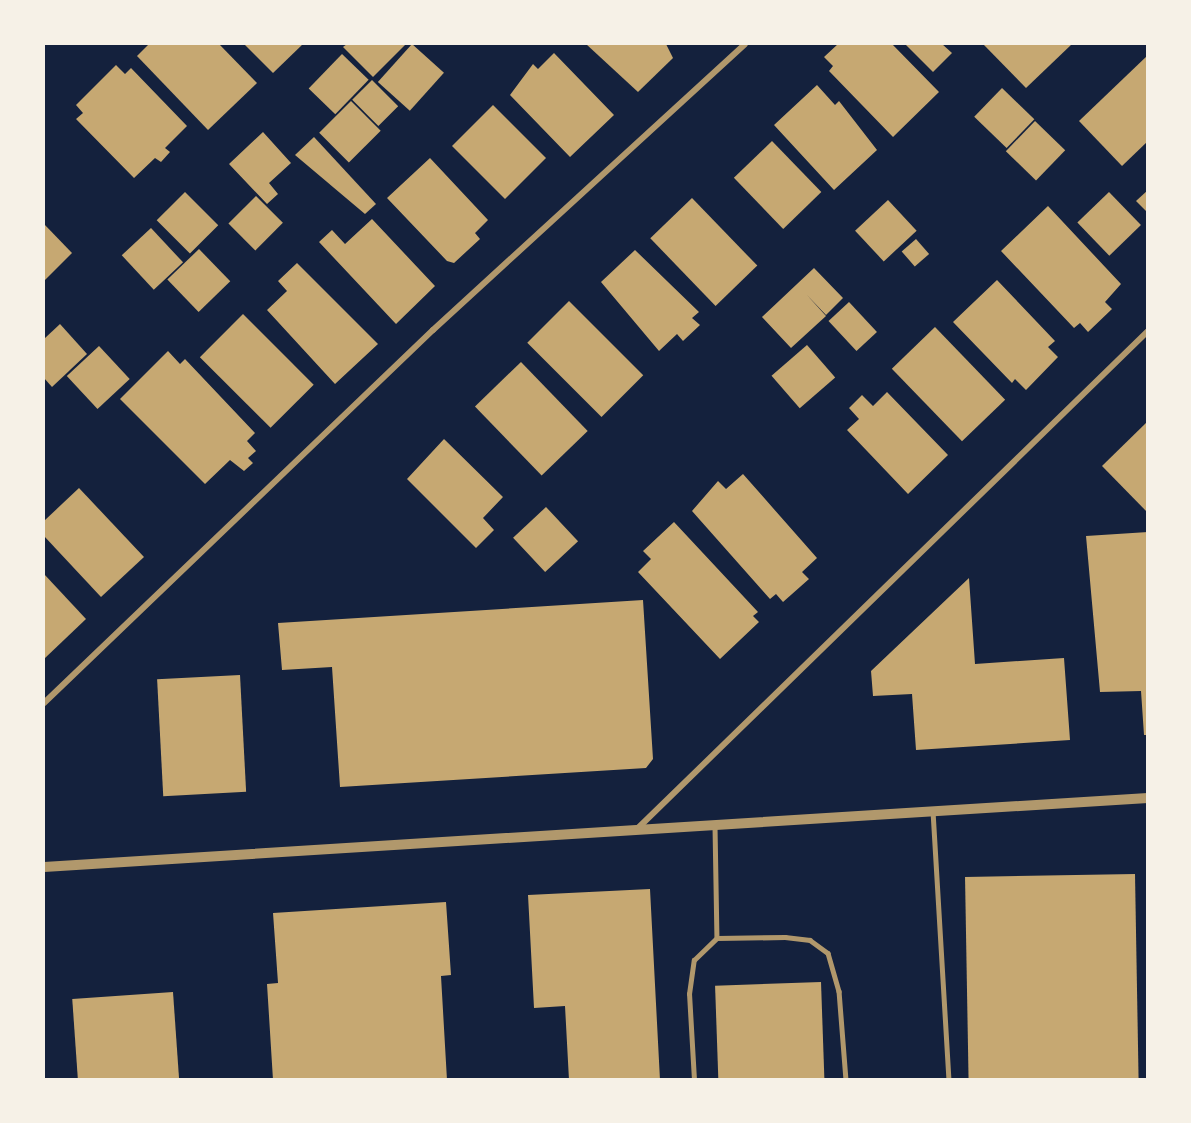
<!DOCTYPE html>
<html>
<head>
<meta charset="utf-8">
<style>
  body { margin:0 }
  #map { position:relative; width:1191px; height:1123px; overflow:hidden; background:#14213d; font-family:Lato,sans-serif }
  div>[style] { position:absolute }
  .building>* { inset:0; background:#c6a872; transform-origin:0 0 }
  .service>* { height:4.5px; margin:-2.25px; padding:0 2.25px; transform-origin:2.25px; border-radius:2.25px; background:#b1986c }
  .minor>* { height:6px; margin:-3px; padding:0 3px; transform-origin:3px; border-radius:3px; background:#b1986c }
  .tertiary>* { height:10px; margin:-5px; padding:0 5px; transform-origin:5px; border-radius:5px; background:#b1986c }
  span { translate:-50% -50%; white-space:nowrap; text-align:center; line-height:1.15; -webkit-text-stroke:4.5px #f6f1e7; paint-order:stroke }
  .frame { position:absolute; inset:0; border:45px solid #f6f1e7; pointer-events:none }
</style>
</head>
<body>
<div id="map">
  <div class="building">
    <div style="clip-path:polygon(149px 44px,219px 44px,257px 83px,208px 130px,137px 56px)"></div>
    <div style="clip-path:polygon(244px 44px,303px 44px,273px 73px)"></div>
    <div style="clip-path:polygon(347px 44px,406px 44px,373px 77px,343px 47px)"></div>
    <div style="left:412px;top:44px;width:43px;height:51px;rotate:42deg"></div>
    <div style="clip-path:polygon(586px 44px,666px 44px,673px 58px,638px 92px)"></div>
    <div style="clip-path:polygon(838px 44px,892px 44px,939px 92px,893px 137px,829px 71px,833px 66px,824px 57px)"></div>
    <div style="clip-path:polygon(905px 44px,942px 44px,952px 53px,933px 72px)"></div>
    <div style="clip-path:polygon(983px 44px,1072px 44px,1026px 88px)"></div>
    <div style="clip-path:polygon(554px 53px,614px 115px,570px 157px,510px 95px,533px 64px,538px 69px)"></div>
    <div style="left:342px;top:54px;width:37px;height:48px;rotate:44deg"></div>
    <div style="clip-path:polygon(1148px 55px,1148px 141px,1122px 166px,1079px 121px)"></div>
    <div style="clip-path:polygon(116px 65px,125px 74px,131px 68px,187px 126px,165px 148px,170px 152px,161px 162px,155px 158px,134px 178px,76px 119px,83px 113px,76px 105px)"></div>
    <div style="left:372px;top:80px;width:37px;height:28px;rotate:45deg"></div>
    <div style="clip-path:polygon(817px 85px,835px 105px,839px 101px,877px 150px,834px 190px,774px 125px)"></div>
    <div style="left:1002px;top:88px;width:45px;height:40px;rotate:44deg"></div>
    <div style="left:351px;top:101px;width:42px;height:45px;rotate:45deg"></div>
    <div style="left:493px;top:105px;width:75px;height:58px;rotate:45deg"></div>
    <div style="left:1035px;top:121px;width:42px;height:42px;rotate:44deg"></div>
    <div style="clip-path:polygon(263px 132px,291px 163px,269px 183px,278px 194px,267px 204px,229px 164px)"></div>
    <div style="clip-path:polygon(314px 137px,376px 204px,365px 214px,295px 155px)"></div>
    <div style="left:772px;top:141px;width:71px;height:53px;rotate:46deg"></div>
    <div style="clip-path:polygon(430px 158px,488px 220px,475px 233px,480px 239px,454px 263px,447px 261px,387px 198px)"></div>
    <div style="clip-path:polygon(1148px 190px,1148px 213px,1136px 201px)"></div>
    <div style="left:185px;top:192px;width:47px;height:40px;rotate:45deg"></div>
    <div style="left:1109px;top:192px;width:46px;height:44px;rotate:46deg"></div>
    <div style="left:256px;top:196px;width:38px;height:39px;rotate:45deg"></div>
    <div style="left:692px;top:198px;width:94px;height:58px;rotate:46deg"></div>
    <div style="left:888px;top:200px;width:42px;height:45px;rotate:47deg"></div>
    <div style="clip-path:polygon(1048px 206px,1121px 284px,1105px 302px,1112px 309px,1088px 332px,1080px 323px,1074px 328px,1001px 251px)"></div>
    <div style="clip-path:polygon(372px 219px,435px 286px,396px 324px,319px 242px,332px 230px,345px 244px)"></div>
    <div style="clip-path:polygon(44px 224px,72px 253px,44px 281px)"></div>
    <div style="left:151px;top:228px;width:47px;height:40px;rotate:47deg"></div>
    <div style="left:916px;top:239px;width:20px;height:19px;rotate:49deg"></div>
    <div style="left:199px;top:249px;width:45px;height:44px;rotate:46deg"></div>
    <div style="clip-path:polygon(635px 250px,699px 312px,692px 318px,700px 325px,683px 341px,677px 334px,659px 351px,601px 282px)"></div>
    <div style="clip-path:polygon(297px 263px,378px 344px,335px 384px,267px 310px,287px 291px,278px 281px)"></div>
    <div style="clip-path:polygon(814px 268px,843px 298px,826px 315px,806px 294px,826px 316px,791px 348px,762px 317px)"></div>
    <div style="clip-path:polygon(997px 280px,1055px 341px,1048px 347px,1058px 357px,1026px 390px,1015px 379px,1012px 383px,953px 322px)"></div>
    <div style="left:569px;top:301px;width:105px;height:59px;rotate:45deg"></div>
    <div style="left:849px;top:302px;width:41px;height:28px;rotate:47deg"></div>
    <div style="left:243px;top:314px;width:100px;height:61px;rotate:45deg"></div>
    <div style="clip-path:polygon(60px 324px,87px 354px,52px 387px,44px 378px,44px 339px)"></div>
    <div style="left:935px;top:327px;width:101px;height:60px;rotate:46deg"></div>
    <div style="left:807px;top:345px;width:43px;height:47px;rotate:49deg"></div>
    <div style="left:99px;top:346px;width:45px;height:44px;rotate:47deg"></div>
    <div style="clip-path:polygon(168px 351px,180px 364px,185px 359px,255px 433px,247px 441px,256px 451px,248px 458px,253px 463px,244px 471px,230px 460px,205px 484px,120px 399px)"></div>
    <div style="left:521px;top:362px;width:96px;height:64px;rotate:46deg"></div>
    <div style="clip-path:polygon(887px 392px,948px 455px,908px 494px,847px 430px,859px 419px,849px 408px,862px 395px,873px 406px)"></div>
    <div style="clip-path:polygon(1148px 421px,1148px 513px,1102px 466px)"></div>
    <div style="clip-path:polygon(444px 439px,503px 497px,483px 518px,494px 530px,476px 548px,407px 479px)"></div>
    <div style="clip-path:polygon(743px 474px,817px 558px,802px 572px,809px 579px,783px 602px,776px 594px,770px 599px,692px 511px,718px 481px,726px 489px)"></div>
    <div style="clip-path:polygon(79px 488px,144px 557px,101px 597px,44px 536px,44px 521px)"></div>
    <div style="left:546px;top:507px;width:47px;height:45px;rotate:47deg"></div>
    <div style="clip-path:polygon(674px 522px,758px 612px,753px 616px,759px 622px,720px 659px,638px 572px,651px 559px,643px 551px)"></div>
    <div style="clip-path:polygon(1148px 532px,1148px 735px,1144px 735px,1141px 691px,1100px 692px,1086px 536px)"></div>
    <div style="clip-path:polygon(44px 574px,86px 619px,44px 659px)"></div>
    <div style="clip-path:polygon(969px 578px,975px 664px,1064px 658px,1070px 740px,916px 750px,912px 694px,873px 696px,871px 671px)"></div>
    <div style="clip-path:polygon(643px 600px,653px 759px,646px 768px,340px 787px,332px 667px,282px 670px,278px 623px)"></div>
    <div style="left:240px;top:675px;width:117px;height:83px;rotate:87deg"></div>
    <div style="left:1135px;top:874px;width:206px;height:170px;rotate:89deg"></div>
    <div style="clip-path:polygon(650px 889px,660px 1080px,569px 1080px,565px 1006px,534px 1008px,528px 895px)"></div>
    <div style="clip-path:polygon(446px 902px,451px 975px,441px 976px,447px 1080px,273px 1080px,267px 984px,278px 983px,273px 913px)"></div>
    <div style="left:821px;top:982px;width:98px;height:106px;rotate:88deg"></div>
    <div style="left:173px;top:992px;width:88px;height:101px;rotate:86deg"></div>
  </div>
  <div class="service">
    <div style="left:933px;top:811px;width:269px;rotate:86.6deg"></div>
    <div style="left:715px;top:826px;width:112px;rotate:89deg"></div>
    <div style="left:694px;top:1080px;width:86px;rotate:-93.3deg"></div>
    <div style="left:689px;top:994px;width:34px;rotate:-82deg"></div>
    <div style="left:694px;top:960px;width:32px;rotate:-44deg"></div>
    <div style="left:717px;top:938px;width:68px;rotate:-0.8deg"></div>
    <div style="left:785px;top:937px;width:25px;rotate:7deg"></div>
    <div style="left:810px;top:940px;width:22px;rotate:36deg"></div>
    <div style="left:828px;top:953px;width:40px;rotate:74deg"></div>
    <div style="left:839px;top:991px;width:89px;rotate:85.5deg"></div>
  </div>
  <div class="minor">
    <div style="left:44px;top:703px;width:539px;rotate:-43.8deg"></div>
    <div style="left:433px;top:330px;width:423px;rotate:-42.5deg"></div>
    <div style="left:637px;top:829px;width:714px;rotate:-44.26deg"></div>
  </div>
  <div class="tertiary">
    <div style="left:44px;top:867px;width:1106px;rotate:-3.58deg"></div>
  </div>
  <div class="frame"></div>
</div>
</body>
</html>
